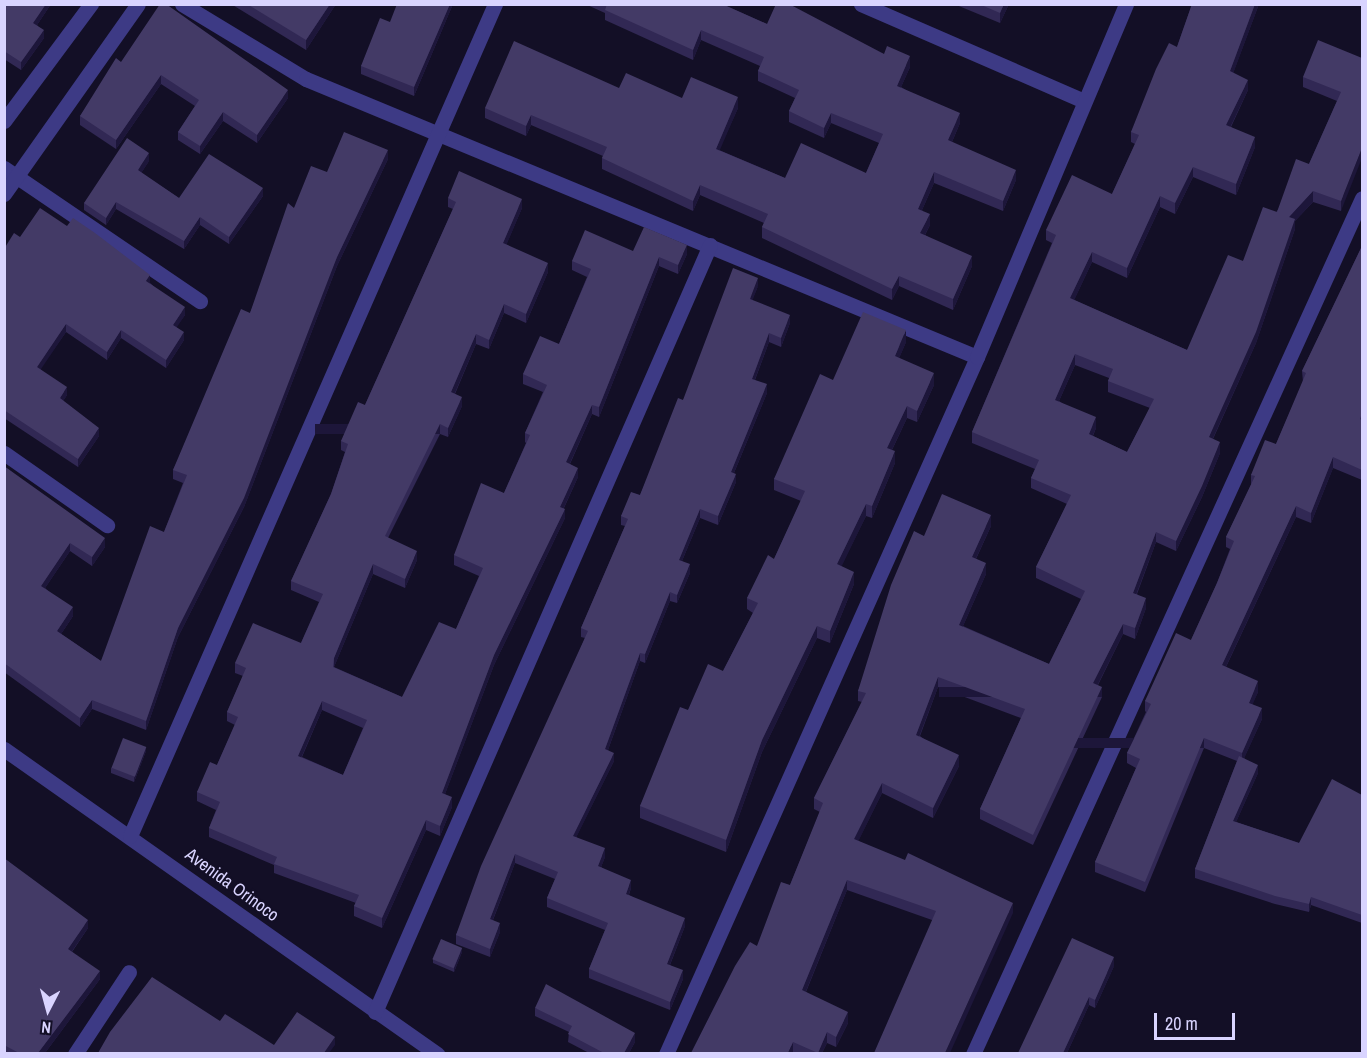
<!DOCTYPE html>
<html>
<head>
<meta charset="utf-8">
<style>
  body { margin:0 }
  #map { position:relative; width:1367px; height:1058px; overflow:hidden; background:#130f26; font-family:"Archivo Narrow",sans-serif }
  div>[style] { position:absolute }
  .street>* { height:15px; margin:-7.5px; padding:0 7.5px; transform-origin:7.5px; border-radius:7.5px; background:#3d3a85 }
  .wall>* { inset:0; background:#312854 }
  .shaded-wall>* { inset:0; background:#1d163a; transform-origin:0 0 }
  .building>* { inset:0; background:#433a66; transform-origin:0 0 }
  span { translate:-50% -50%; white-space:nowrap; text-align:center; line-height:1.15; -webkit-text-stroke:4.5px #130f26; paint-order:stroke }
  .street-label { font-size:18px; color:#d9d4ff }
  .frame { position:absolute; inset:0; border:6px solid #d9d4ff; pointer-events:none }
  .north { position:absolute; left:18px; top:980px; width:60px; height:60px; -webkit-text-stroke:4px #130f26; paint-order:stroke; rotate:186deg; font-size:16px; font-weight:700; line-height:24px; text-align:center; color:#d9d4ff }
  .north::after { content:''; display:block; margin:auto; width:21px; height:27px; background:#d9d4ff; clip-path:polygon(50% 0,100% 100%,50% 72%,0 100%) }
  .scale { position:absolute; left:1154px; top:1013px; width:81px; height:27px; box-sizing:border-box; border:3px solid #d9d4ff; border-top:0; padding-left:8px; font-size:18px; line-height:21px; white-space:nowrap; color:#d9d4ff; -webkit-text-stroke:4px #130f26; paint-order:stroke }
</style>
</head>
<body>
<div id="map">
  <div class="street">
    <div style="left:182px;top:4px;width:145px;rotate:31.2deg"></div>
    <div style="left:306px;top:79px;width:726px;rotate:22.5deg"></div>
    <div style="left:861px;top:4px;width:241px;rotate:23.5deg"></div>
    <div style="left:4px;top:121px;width:146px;rotate:-53.4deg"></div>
    <div style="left:4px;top:168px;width:237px;rotate:34.2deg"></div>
    <div style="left:4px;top:194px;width:232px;rotate:-54.8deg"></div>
    <div style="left:4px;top:453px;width:126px;rotate:35deg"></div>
    <div style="left:4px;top:749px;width:530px;rotate:35.16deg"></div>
    <div style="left:130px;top:836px;width:909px;rotate:-66.31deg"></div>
    <div style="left:375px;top:1012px;width:837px;rotate:-66.41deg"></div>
    <div style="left:75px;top:1054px;width:98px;rotate:-56.6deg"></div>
    <div style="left:666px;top:1054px;width:763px;rotate:-65.95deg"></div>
    <div style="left:977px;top:357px;width:383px;rotate:-67.1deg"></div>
    <div style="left:973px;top:1054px;width:940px;rotate:-65.56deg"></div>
  </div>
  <div class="wall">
    <div style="clip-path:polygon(4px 4px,51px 4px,37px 25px,44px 38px,21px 70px,4px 59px)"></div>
    <div style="clip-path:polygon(231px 4px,336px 4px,306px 50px)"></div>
    <div style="clip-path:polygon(453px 4px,414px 96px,361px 74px,361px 66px,390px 22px)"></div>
    <div style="clip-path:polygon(585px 4px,722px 4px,767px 24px,884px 54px,910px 67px,901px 87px,960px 123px,952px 142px,1016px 180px,1003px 211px,934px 183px,922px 210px,930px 225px,925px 235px,972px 266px,953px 310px,899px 286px,892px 300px,762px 238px,762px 227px,764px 223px,700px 195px,693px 211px,602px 169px,602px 158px,603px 156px,531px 125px,526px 136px,485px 118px,485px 108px,619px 88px,738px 108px,719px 150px,785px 178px,866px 173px,879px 143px,831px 123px,824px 138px,789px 122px,789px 111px,795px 98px,758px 81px,758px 71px,760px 66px,701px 40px,693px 60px,605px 20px,605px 13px)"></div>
    <div style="clip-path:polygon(954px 4px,1009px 4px,1000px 23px)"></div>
    <div style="clip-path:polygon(evenodd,1192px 4px,1259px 4px,1233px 73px,1248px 90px,1231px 127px,1255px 147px,1236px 195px,1193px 177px,1175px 214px,1160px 207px,1127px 278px,1092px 262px,1074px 300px,1187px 350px,1243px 261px,1309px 164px,1337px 101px,1303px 87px,1303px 77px,1362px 58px,1341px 211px,1313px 202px,1295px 221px,1295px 229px,1256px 343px,1213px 439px,1220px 453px,1202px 497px,1176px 551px,1156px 542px,1137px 594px,1146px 608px,1135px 639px,1123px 634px,1098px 685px,1102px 697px,1033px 845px,980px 819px,980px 809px,1021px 718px,938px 687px,920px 736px,959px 766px,933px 818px,882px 793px,858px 841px,1013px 913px,932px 920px,847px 890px,806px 992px,848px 1023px,836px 1047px,827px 1043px,822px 1053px,795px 1053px,793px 1052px,757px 946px,790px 885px,820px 812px,814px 809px,814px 798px,862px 702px,858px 701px,858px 691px,924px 536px,991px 526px,976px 559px,986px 574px,963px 626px,1049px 664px,1081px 599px,1036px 578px,1036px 567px,1067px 504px,1031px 488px,1031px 478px,1035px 469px,972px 443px,972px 432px,1052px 243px,1046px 240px,1046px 230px,1112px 194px,1135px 144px,1131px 142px,1131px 132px,1177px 47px,1192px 4px,1075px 365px,1109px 378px,1108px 381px,1108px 392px,1150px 408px,1127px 452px,1093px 436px,1096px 428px,1059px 401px,1075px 365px)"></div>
    <div style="clip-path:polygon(121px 62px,288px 98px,257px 143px,223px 121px,200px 154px,178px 140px,178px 132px,195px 106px,161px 84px,116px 149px,80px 125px,80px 116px)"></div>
    <div style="clip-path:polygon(388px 159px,337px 266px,244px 507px,178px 637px,146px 730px,92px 709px,80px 727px,4px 672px,4px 466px,105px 547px,92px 566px,70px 551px,45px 588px,73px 616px,61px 634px,101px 661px,164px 532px,183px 483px,173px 479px,173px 470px,250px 313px,294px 208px,327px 172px)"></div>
    <div style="clip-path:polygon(149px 161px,141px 173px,179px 198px,263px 196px,229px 244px,200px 225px,184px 249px,116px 209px,106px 225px,84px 210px,84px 203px)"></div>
    <div style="clip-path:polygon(evenodd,448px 198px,522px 208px,506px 245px,548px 272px,526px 323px,504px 313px,489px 349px,476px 344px,455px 394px,462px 406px,448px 437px,440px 434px,388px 538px,417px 560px,405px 588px,373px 574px,334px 667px,402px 697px,456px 629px,479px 576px,454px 565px,454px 555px,504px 493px,526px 443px,525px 442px,525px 433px,543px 392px,523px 384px,523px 374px,559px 344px,587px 277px,572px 270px,572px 261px,633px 251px,687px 254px,678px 274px,659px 266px,599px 417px,592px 414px,570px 464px,578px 477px,564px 508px,565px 518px,494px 665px,445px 794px,452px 807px,440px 836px,426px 830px,382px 928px,354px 916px,354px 906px,356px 903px,274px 873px,274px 865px,209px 837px,209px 828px,216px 810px,197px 801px,197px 792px,217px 765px,235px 725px,227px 721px,227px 712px,243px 676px,235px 673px,235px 663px,301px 643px,319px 602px,291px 590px,291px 581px,331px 494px,345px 452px,341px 450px,341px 441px,365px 405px,453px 209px,448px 207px,448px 198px,322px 710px,363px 728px,343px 775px,302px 757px,322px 710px)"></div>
    <div style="clip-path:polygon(20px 237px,150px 283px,185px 315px,176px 327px,184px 340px,166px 368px,121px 338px,107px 360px,66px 332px,40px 369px,67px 395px,63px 401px,99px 436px,78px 467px,4px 418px,4px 249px)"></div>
    <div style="clip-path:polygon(1362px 246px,1362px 480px,1333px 468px,1311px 523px,1296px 517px,1226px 667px,1258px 692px,1252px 704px,1262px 719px,1244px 758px,1258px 773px,1236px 822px,1299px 843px,1362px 795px,1362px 923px,1311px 905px,1309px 912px,1275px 904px,1195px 878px,1195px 869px,1237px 761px,1204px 748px,1145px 892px,1095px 872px,1095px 862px,1136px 768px,1127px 763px,1127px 753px,1146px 712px,1145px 711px,1145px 701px,1191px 640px,1217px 583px,1230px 549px,1226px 547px,1226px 537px,1251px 485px,1251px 475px,1276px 444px,1303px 382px,1302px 371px)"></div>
    <div style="clip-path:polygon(758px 286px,752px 300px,790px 323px,781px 347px,769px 342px,755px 380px,767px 393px,734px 473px,736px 482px,718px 525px,700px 518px,682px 561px,690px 573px,677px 603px,670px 601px,645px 663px,640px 661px,608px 750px,614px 761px,576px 837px,605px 857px,601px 867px,631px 888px,629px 895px,685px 926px,670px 965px,683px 979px,670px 1010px,589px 978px,589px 969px,605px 930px,547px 907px,547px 898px,555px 879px,515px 863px,493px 920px,500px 932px,490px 957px,456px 944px,456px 935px,585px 638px,581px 637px,581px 628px,625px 526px,621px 525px,621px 516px,640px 495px,683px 400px)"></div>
    <div style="clip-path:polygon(906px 342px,899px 358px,934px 385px,917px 422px,907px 418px,892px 450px,895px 463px,872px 518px,866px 516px,841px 566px,854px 584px,830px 643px,817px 638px,762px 752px,726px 852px,640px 818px,640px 806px,688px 710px,723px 671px,753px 613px,747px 609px,747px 598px,774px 559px,801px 501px,774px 490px,774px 479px,833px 380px)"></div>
    <div style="clip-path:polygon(146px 751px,134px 782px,111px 773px,111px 768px)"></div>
    <div style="clip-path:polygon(4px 858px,88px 928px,72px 952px,100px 979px,45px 1053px,6px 1053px,5px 1052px)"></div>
    <div style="clip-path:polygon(462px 952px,454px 972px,433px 963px,433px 959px)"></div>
    <div style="clip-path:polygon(1114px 966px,1095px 1008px,1089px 1005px,1067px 1053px,1018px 1053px)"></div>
    <div style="clip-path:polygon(535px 1008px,635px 1042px,629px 1053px,589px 1053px,568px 1042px,569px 1032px,535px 1016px)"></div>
  </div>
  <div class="shaded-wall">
    <div style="clip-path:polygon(46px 4px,51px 4px,33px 31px,33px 23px)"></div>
    <div style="clip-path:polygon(330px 4px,336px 4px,306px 50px,306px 40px)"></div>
    <div style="clip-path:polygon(450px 4px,453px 4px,414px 96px,414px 87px)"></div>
    <div style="clip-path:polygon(1004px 4px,1009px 4px,1000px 23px,1000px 13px)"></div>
    <div style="clip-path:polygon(1255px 4px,1259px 4px,1230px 82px,1230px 71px)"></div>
    <div style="clip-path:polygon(44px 30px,44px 38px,21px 70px,21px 62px)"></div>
    <div style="clip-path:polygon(701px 30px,701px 40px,693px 60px,693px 50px)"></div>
    <div style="clip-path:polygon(910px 56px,910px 67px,897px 96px,897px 86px)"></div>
    <div style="clip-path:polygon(161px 75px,161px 84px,116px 149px,116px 140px)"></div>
    <div style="clip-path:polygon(1248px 80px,1248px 90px,1226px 136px,1226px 125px)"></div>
    <div style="clip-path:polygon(288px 90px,288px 98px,257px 143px,257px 135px)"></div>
    <div style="clip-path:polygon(738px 97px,738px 108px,716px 159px,716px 149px)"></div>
    <div style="clip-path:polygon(223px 112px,223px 121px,200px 154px,200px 146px)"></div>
    <div style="clip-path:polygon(831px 113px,831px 123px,824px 138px,824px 128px)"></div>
    <div style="clip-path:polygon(960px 113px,960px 123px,948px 151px,948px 140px)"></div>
    <div style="clip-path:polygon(531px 115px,531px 125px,526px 136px,526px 126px)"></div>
    <div style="clip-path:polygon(1255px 137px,1255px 147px,1236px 195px,1236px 184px)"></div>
    <div style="clip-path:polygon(1362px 148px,1362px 158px,1341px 211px,1341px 201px)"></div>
    <div style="clip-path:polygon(388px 150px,388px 159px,337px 266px,244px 507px,178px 637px,146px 730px,146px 721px,178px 628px,337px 257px)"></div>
    <div style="clip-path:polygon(149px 153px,149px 161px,138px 178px,138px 170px)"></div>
    <div style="clip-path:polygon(1193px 167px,1193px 177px,1175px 214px,1175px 203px)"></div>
    <div style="clip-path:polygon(1016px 170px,1016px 180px,1003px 211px,1003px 201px)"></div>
    <div style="clip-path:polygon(934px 172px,934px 183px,918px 219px,918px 209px)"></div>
    <div style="clip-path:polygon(700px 185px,700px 195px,693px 211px,693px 201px)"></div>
    <div style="clip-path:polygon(263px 188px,263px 196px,229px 244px,229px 237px)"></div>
    <div style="clip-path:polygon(1313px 191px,1313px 202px,1295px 221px,1295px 229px,1256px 343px,1209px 447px,1209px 437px,1289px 217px)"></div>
    <div style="clip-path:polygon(1160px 196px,1160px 207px,1127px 278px,1127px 268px)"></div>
    <div style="clip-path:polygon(522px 199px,522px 208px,503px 253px,503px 243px)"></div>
    <div style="clip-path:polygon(116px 202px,116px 209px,106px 225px,106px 218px)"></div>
    <div style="clip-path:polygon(930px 214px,930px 225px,920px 244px,920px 233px)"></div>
    <div style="clip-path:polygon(200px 217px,200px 225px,184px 249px,184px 241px)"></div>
    <div style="clip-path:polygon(687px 245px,687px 254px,678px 274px,678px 265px)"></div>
    <div style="clip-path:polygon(1092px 252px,1092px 262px,1070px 309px,1070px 298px)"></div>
    <div style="clip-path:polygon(972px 256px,972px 266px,953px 310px,953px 299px)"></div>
    <div style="clip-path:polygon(659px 257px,659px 266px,599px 417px,599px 407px)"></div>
    <div style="clip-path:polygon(548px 263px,548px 272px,526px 323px,526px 314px)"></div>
    <div style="clip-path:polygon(150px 275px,150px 283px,146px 289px,146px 281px)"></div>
    <div style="clip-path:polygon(899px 276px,899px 286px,892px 300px,892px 289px)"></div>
    <div style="clip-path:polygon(758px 278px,758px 286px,750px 307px,750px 299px)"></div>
    <div style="clip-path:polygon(504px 304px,504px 313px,489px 349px,489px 340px)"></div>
    <div style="clip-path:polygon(185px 307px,185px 315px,173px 333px,173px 325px)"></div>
    <div style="clip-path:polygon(790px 315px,790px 323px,781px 347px,781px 338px)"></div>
    <div style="clip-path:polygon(66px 324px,66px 332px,37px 375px,37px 367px)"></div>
    <div style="clip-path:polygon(121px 330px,121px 338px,107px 360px,107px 352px)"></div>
    <div style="clip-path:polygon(906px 330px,906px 342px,895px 368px,895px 356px)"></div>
    <div style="clip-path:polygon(184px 332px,184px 340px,166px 368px,166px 360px)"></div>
    <div style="clip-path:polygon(769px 333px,769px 342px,752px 387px,752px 379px)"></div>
    <div style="clip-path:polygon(476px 334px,476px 344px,451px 402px,451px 392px)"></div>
    <div style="clip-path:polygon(1075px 354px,1075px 365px,1055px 410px,1055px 400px)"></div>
    <div style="clip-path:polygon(934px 373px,934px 385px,917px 422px,917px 411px)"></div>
    <div style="clip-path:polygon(767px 384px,767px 393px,731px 480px,731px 472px)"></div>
    <div style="clip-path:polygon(67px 387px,67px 395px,60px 406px,60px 398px)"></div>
    <div style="clip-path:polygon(462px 397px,462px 406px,448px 437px,448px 428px)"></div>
    <div style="clip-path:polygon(592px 405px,592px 414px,566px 472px,566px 462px)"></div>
    <div style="clip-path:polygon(907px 406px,907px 418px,887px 460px,887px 448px)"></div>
    <div style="clip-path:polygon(1096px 417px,1096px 428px,1089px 444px,1089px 434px)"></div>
    <div style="left:440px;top:424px;width:10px;height:125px;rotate:90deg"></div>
    <div style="clip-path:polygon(99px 428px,99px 436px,78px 467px,78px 459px)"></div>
    <div style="clip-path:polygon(1220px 442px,1220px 453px,1202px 497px,1176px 551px,1176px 541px)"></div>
    <div style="clip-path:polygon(895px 451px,895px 463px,872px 518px,872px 506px)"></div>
    <div style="clip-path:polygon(1333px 457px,1333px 468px,1311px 523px,1311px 513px)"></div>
    <div style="clip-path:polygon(578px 468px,578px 477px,560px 516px,560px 507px)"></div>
    <div style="clip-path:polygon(736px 474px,736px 482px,718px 525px,718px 516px)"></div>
    <div style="clip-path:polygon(866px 504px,866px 516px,837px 576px,837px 564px)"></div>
    <div style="clip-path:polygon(1296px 506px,1296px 517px,1222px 675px,1222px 665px)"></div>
    <div style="clip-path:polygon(565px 509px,565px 518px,494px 665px,442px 802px,442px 793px,494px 655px)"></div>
    <div style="clip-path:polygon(700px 509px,700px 518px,679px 568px,679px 560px)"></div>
    <div style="clip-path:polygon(991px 515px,991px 526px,972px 567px,972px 557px)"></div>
    <div style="clip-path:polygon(1156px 532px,1156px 542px,1133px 603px,1133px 593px)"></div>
    <div style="clip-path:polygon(105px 538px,105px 547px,92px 566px,92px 557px)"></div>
    <div style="clip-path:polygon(70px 543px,70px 551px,41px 594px,41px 586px)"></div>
    <div style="clip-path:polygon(417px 551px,417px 560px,405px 588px,405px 579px)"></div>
    <div style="clip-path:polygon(986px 563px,986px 574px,959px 635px,959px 625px)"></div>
    <div style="clip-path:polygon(373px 564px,373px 574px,334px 667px,334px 658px)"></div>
    <div style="clip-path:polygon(690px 564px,690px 573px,677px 603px,677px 595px)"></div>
    <div style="clip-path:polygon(854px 572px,854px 584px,830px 643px,830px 631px)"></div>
    <div style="clip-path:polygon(670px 592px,670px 601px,645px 663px,645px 654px)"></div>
    <div style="clip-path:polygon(1146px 598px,1146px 608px,1135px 639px,1135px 628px)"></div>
    <div style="clip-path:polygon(73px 607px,73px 616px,57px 640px,57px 631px)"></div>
    <div style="clip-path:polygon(1123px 624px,1123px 634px,1093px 694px,1093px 683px)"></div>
    <div style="clip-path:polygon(817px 626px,817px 638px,762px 752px,726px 852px,726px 840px,762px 740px)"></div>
    <div style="clip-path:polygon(640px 653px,640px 661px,605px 758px,605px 749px)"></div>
    <div style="clip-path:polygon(938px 677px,938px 687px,916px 745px,916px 735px)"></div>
    <div style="clip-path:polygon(1258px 681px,1258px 692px,1249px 713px,1249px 703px)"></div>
    <div style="left:1102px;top:687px;width:10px;height:163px;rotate:90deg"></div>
    <div style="clip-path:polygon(92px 700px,92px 709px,80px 727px,80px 718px)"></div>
    <div style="clip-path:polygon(322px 701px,322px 710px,298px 765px,298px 756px)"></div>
    <div style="clip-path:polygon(1262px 708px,1262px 719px,1242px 763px,1242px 753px)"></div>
    <div style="left:1204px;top:738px;width:10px;height:156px;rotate:90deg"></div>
    <div style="clip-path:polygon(146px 747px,146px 751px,134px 782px,134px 778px)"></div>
    <div style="clip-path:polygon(614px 753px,614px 761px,573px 844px,573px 836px)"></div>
    <div style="clip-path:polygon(959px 755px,959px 766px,933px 818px,933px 808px)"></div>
    <div style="clip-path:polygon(1258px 765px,1258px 773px,1233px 829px,1233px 821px)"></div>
    <div style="clip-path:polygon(882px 783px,882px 793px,854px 850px,854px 839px)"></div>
    <div style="clip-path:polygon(452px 797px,452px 807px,440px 836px,440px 826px)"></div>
    <div style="clip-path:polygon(426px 820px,426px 830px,382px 928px,382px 918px)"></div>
    <div style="clip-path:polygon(605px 848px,605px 857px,598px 875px,598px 866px)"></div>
    <div style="clip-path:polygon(515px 854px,515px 863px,490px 927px,490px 919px)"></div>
    <div style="clip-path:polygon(631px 880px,631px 888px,626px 902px,626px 894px)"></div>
    <div style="clip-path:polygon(847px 880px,847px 890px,802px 1001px,802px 990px)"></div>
    <div style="clip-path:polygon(1311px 897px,1311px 905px,1309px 912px,1309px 904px)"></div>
    <div style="clip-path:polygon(1013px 903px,1013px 913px,950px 1053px,945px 1053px)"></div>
    <div style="clip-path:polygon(685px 918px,685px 926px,667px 972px,667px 964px)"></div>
    <div style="clip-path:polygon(88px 920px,88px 928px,68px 957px,68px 949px)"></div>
    <div style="clip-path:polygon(500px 923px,500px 932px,490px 957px,490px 949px)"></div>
    <div style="clip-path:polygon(462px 948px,462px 952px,454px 972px,454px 968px)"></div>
    <div style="clip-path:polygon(1114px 957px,1114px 966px,1095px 1008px,1095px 1000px)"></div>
    <div style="clip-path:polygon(683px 970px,683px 979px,670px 1010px,670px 1002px)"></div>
    <div style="clip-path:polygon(100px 971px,100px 979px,45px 1053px,38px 1053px)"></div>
    <div style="clip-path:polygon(1089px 997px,1089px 1005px,1067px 1053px,1063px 1053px)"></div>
    <div style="clip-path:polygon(848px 1012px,848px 1023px,836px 1047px,836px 1037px)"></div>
    <div style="clip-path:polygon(827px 1032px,827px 1043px,822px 1053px,818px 1053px)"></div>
    <div style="clip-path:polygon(635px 1033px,635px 1042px,629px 1053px,624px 1053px)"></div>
    <div style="clip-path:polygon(335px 1037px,335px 1045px,329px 1053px,324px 1053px)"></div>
    <div style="clip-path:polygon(793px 1042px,793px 1053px,788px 1053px)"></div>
  </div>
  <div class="building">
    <div style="clip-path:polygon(4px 4px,46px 4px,33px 23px,44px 30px,21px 62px,4px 51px)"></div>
    <div style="clip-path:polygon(160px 4px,166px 4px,288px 90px,257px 135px,223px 112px,200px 146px,178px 132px,199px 100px,161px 75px,116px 140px,80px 116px,116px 58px,121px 62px)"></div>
    <div style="clip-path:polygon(247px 4px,330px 4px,306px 40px)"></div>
    <div style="clip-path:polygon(397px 4px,450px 4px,414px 87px,361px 66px,380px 18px,390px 22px)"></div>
    <div style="clip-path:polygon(607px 4px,722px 4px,767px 24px,776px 4px,789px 4px,884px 54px,887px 46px,910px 56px,897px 86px,960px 113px,948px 140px,1016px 170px,1003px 201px,934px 172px,918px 209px,930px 214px,920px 233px,972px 256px,953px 299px,899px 276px,892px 289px,762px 227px,768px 214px,700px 185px,693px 201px,602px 158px,607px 147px,531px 115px,526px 126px,485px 108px,514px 41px,619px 88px,626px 73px,682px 98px,691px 77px,738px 97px,716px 149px,785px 178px,801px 143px,866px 173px,883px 134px,831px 113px,824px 128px,789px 111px,799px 90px,758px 71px,764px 57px,701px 30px,693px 50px,605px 10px)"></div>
    <div style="clip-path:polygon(979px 4px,1004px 4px,1000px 13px)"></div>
    <div style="clip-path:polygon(evenodd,1192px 4px,1255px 4px,1230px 71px,1248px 80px,1226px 125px,1255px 137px,1236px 184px,1193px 167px,1175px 203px,1160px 196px,1127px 268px,1092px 252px,1070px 298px,1187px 350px,1228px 255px,1243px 261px,1263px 207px,1277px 212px,1296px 159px,1309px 164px,1341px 92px,1303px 77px,1318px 40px,1362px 58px,1362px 148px,1341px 201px,1313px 191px,1289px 217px,1295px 219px,1256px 332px,1209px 437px,1220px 442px,1202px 486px,1176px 541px,1156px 532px,1133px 593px,1146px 598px,1135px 628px,1123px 624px,1093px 683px,1102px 687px,1033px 835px,980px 809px,1025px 709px,938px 677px,916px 735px,959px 755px,933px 808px,882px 783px,854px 839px,905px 860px,908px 853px,1013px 903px,945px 1053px,874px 1053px,936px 911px,847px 880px,802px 990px,848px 1012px,836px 1037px,827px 1032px,818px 1053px,793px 1042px,788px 1053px,691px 1053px,735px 966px,750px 942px,757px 946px,781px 882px,790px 885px,823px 803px,814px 798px,866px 693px,858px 691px,891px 585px,914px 531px,924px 536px,942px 494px,991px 515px,972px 557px,986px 563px,959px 625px,1049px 664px,1085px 591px,1036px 567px,1071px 495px,1031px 478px,1039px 460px,972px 432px,1056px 235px,1046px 230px,1072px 175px,1112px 194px,1139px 135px,1131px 132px,1156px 69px,1169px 43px,1177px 47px,1192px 4px,1075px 354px,1113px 369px,1108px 381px,1154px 399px,1127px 452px,1089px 434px,1096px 417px,1055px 400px,1075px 354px)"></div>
    <div style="clip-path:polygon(344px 132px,388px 150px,337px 257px,244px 498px,178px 628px,146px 721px,92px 700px,80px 718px,4px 663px,4px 466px,105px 538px,92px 557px,70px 543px,41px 586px,73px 607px,57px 631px,101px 661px,150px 526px,164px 532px,187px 475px,173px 470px,241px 309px,250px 313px,288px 203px,294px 208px,311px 166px,327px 172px)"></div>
    <div style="clip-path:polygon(127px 138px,149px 153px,138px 170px,179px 198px,209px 154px,263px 188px,229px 237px,200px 217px,184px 241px,116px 202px,106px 218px,84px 203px)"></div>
    <div style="clip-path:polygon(evenodd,459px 171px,522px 199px,503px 243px,548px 263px,526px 314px,504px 304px,489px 340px,476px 334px,451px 392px,462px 397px,448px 428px,440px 424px,385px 536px,417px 551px,405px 579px,373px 564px,334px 658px,333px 667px,402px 697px,439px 622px,456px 629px,483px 568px,454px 555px,481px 483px,504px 493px,530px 435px,525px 433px,547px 385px,523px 374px,540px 336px,559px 344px,591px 269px,572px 261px,585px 230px,633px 251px,644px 227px,687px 245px,678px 265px,659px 257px,599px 407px,592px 405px,566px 462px,578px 468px,560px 507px,565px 509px,494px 655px,442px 793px,452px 797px,440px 826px,426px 820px,382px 918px,354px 906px,359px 895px,274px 864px,277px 857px,209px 828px,220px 802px,197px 792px,210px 762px,217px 765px,238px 717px,227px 712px,246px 668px,235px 663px,253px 623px,301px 643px,323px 594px,291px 581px,331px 494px,348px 444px,341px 441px,358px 402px,365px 405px,456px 202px,448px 198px,459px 171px,322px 701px,367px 720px,343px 775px,298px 756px,322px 701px)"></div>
    <div style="clip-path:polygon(40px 208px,67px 226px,73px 218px,95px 233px,150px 275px,146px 281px,185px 307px,173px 325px,184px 332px,166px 360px,121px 330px,107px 352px,66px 324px,37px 367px,67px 387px,60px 398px,99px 428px,78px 459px,4px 410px,4px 249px,14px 233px,20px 237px)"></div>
    <div style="clip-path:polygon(1362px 246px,1362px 413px,1360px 419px,1362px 421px,1362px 470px,1333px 457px,1311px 513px,1296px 506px,1222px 665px,1258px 681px,1249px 703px,1262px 708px,1242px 753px,1204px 738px,1145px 882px,1095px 862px,1140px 759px,1127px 753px,1151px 704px,1145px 701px,1176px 633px,1191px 640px,1217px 583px,1234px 541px,1226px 537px,1255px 476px,1251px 475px,1265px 440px,1276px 444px,1306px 373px,1302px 371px)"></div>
    <div style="clip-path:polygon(733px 268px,758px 278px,750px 299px,790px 315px,781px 338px,769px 333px,752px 379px,767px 384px,731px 472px,736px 474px,718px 516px,700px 509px,679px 560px,690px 564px,677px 595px,670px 592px,645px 654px,640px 653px,605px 749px,614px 753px,573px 836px,605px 848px,598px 866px,631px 880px,626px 894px,685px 918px,667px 964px,683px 970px,670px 1002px,589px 969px,608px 923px,547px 898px,558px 872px,515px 854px,490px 919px,500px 923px,490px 949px,456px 935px,481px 866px,588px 631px,581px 628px,628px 519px,621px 516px,631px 492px,640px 495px,678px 398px,683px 400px)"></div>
    <div style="clip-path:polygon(863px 312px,906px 330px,895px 356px,934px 373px,917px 411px,907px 406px,887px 448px,895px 451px,872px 506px,866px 504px,837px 564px,854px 572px,830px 631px,817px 626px,762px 740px,726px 840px,640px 806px,680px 707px,688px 710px,708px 664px,723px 671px,758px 603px,747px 598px,768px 555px,774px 559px,805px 491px,774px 479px,820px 374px,833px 380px)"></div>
    <div style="left:123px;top:738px;width:25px;height:32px;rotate:21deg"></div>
    <div style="clip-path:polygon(1239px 756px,1258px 765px,1233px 821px,1299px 843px,1332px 779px,1362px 795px,1362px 915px,1311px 897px,1309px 904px,1275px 896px,1195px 869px)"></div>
    <div style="clip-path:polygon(4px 858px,88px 920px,68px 949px,100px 971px,38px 1053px,19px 1053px,4px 1045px)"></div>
    <div style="clip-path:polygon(1072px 938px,1114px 957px,1095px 1000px,1089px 997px,1063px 1053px,1018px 1053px)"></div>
    <div style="left:441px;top:939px;width:23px;height:22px;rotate:23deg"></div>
    <div style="clip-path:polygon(152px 977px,220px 1021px,225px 1014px,274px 1045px,297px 1012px,335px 1037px,324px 1053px,98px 1053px,110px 1032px)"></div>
    <div style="clip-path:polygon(546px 984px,635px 1033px,624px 1053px,604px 1053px,568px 1034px,572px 1026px,535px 1008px)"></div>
  </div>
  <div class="street-label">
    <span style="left:232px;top:885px;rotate:36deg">Avenida Orinoco</span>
  </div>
  <div class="frame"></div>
  <div class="north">N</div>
  <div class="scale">20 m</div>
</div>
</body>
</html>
